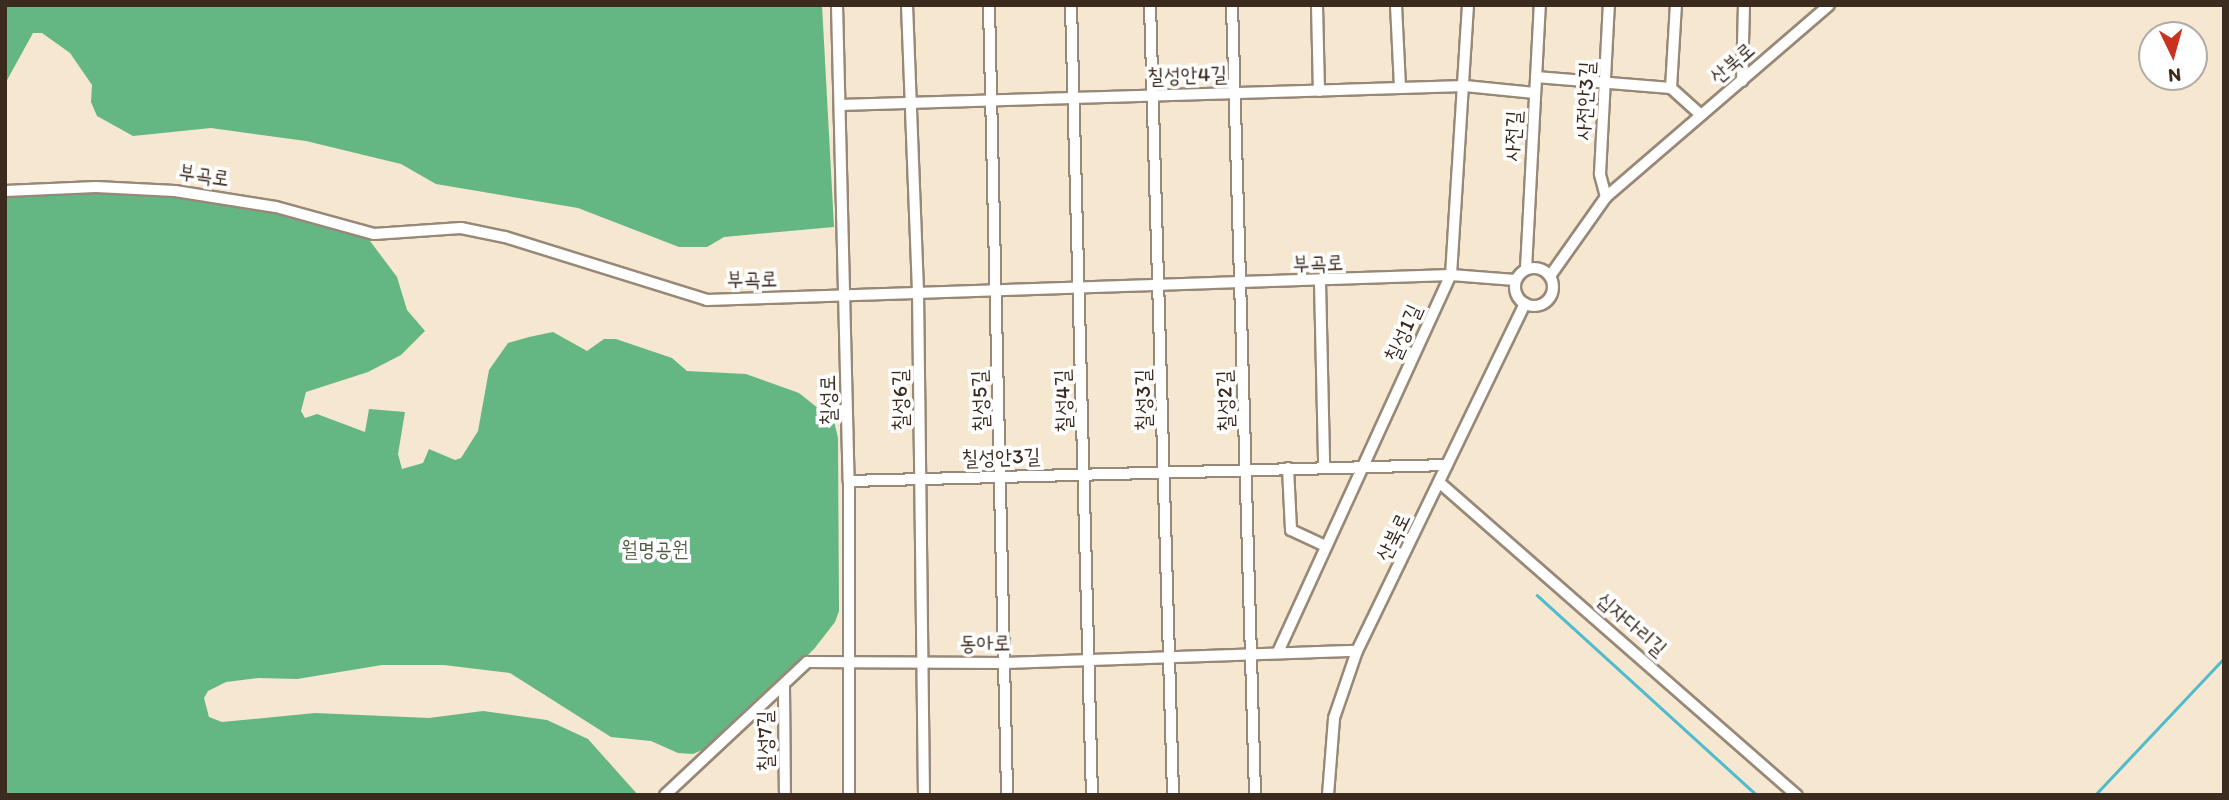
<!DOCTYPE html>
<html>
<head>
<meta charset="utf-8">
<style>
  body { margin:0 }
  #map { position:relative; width:2229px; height:800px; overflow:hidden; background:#f5e7d0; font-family:Itim,"Poor Story",sans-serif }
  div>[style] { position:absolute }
  .forest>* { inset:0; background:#64b682 }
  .stream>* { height:2.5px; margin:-1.25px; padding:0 1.25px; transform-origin:1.25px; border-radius:1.25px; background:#50bbcc }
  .roads { filter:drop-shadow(2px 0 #988877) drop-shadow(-2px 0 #988877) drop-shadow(0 2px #988877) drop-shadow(0 -2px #988877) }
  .minor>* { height:10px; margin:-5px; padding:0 5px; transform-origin:5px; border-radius:5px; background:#fff }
  .minor>.ring { margin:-5px; padding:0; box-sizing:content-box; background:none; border:10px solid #fff; border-radius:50% }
  span { translate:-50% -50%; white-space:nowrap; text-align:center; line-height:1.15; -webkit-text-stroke:7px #fff; paint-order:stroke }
  .street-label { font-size:21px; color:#3b2a1e }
  .park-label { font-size:21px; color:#4e5d43 }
  .frame { position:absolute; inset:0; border:7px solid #3b2a1e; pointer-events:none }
  .north { position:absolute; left:2138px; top:21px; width:70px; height:70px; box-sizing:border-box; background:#fff; border:2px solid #b1aaa5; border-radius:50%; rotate:175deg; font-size:19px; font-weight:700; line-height:28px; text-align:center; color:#3b2a1e }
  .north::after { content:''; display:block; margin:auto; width:24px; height:32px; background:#c8321e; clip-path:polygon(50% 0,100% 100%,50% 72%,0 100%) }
</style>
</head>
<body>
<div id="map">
  <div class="forest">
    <div style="clip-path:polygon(5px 5px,822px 5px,834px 227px,724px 237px,707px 247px,679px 247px,578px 208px,436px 184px,401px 164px,306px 141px,211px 128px,133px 136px,97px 116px,91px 102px,92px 85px,70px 53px,42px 33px,33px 33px,6px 82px,5px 117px)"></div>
    <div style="clip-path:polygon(97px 189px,170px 194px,298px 215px,364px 233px,397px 277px,407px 310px,425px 331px,401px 355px,368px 372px,306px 392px,301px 411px,305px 418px,317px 414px,365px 432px,369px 409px,405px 412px,398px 454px,402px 469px,423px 463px,429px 449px,455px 460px,461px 458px,478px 431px,489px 370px,508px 343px,529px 337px,553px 332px,587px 351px,604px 339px,616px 339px,672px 358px,687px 371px,746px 374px,799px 393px,834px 421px,838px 438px,839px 611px,835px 622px,814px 649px,711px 746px,693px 754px,678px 753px,651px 741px,611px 737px,510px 673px,444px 665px,382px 665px,297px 679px,258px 678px,226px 682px,208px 691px,204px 698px,209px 717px,222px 722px,315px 713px,429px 718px,483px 711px,547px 720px,588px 739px,638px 795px,5px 795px,5px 193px)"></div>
  </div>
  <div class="stream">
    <div style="left:1537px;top:595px;width:297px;rotate:42.3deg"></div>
    <div style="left:2095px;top:795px;width:188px;rotate:-46.7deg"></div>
  </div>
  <div class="roads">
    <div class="minor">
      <div style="left:837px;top:5px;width:476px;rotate:88.6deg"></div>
      <div style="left:849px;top:481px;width:314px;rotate:90deg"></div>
      <div style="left:907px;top:5px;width:286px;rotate:87.8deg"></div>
      <div style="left:918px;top:291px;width:504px;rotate:89.32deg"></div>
      <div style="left:989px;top:5px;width:790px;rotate:88.69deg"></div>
      <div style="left:1071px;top:5px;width:790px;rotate:88.48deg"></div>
      <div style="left:1150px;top:5px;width:790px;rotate:88.33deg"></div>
      <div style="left:1232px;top:5px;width:790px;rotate:88.33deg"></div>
      <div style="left:1317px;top:5px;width:86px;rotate:88.7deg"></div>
      <div style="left:1396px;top:5px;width:83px;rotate:87.2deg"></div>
      <div style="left:1536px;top:77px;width:135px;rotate:4.7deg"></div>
      <div style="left:1671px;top:88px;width:40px;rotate:42deg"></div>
      <div style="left:1742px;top:81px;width:76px;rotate:-88.5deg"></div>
      <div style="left:1671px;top:88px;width:83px;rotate:-86.6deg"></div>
      <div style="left:840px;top:105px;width:625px;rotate:-1.74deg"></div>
      <div style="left:1465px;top:86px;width:70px;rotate:5.7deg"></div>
      <div style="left:5px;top:191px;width:91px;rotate:-2.5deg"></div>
      <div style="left:96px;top:187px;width:79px;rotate:2.9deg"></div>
      <div style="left:175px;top:191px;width:102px;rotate:9deg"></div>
      <div style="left:276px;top:207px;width:102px;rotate:15.4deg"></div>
      <div style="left:374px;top:234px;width:87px;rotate:-3.9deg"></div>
      <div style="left:461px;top:228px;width:45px;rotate:11.6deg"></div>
      <div style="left:505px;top:237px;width:212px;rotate:17.3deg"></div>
      <div style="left:707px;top:300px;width:744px;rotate:-1.92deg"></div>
      <div style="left:1451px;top:275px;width:64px;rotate:4.5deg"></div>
      <div style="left:1606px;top:197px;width:24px;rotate:-105deg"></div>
      <div style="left:1600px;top:174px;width:169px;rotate:-87deg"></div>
      <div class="ring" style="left:1515px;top:268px;width:28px;height:28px"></div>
      <div style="left:1526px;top:269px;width:264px;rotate:-87deg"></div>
      <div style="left:1550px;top:276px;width:97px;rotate:-54.7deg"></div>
      <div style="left:1606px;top:197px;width:294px;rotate:-40.7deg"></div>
      <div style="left:1320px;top:282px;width:183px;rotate:88.7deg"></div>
      <div style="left:1288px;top:468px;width:62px;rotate:87.2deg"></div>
      <div style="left:1291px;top:530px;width:38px;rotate:25deg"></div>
      <div style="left:849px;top:481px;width:598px;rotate:-1.53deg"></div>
      <div style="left:1440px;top:483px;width:474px;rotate:41.2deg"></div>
      <div style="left:1278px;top:652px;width:415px;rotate:-65.4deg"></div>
      <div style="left:1451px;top:275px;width:271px;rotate:-86.4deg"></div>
      <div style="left:784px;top:687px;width:108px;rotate:89.5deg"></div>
      <div style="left:665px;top:795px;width:195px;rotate:-43.1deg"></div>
      <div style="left:807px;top:662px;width:198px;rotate:0.3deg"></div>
      <div style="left:1005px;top:663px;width:352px;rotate:-2deg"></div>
      <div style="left:1328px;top:795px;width:77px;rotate:-85.5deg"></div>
      <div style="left:1334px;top:718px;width:71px;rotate:-71.1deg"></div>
      <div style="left:1357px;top:651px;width:386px;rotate:-64.2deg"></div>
    </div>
  </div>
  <div class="street-label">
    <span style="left:1732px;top:63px;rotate:-41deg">산북로</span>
    <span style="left:1187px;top:75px;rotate:-2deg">칠성안4길</span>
    <span style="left:1585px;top:101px;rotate:-87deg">사전안3길</span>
    <span style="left:1513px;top:136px;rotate:-87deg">사전길</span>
    <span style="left:204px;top:175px;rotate:8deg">부곡로</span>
    <span style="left:1318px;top:263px;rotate:-2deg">부곡로</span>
    <span style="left:752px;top:279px;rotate:-1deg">부곡로</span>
    <span style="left:1403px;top:333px;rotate:-66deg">칠성1길</span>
    <span style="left:828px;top:400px;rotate:-91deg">칠성로</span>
    <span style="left:900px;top:400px;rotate:-91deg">칠성6길</span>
    <span style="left:1143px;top:400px;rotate:-91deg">칠성3길</span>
    <span style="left:980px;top:401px;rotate:-92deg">칠성5길</span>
    <span style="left:1063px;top:401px;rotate:-92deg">칠성4길</span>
    <span style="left:1225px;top:401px;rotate:-92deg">칠성2길</span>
    <span style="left:1001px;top:457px;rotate:-2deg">칠성안3길</span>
    <span style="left:1393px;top:537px;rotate:-64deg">산북로</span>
    <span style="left:1632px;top:624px;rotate:41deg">십자다리길</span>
    <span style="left:985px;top:643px;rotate:-1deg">동아로</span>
    <span style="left:765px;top:741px;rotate:-91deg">칠성7길</span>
  </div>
  <div class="park-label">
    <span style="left:655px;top:549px">월명공원</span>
  </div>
  <div class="frame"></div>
  <div class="north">N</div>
</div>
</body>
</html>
